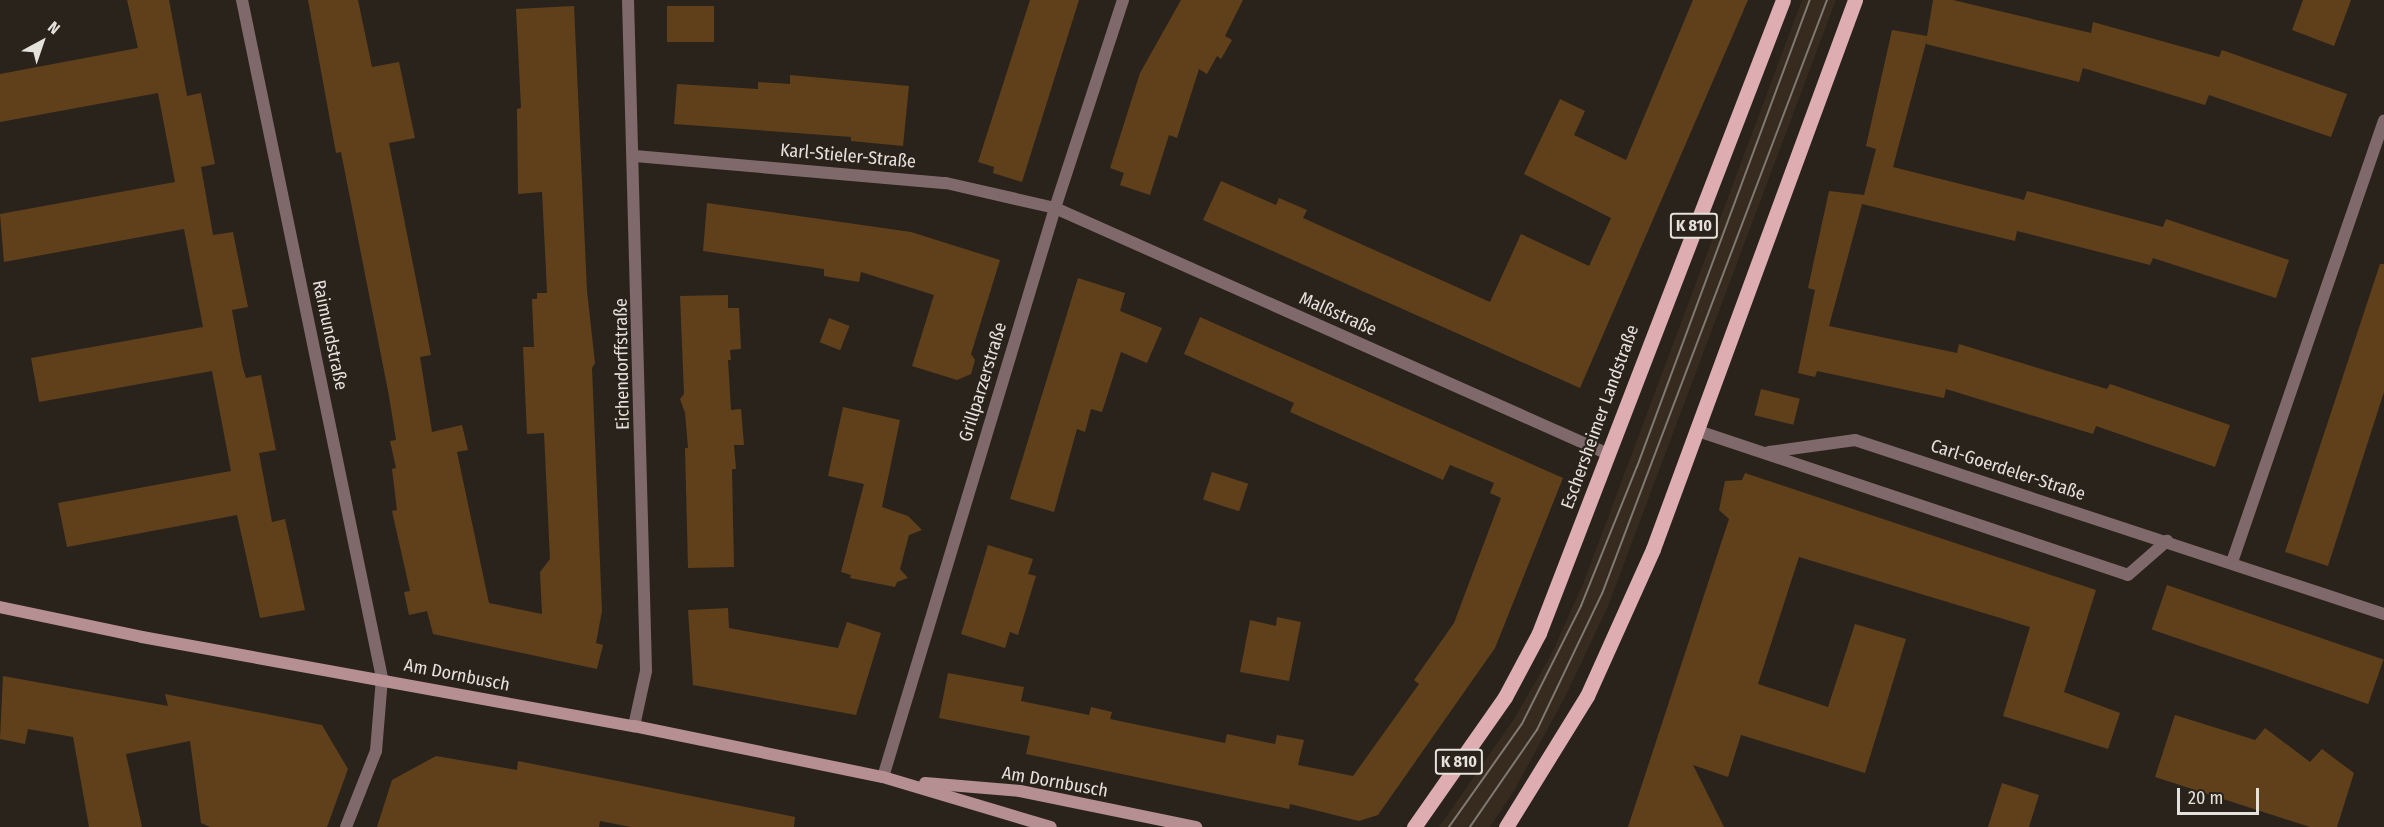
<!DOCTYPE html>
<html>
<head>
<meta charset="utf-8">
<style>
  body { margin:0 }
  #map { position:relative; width:2384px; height:827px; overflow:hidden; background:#2a231b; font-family:"Fira Sans Condensed",sans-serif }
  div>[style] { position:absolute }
  .built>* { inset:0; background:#362b1e }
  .building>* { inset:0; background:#5f401b; transform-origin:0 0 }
  .minor>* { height:12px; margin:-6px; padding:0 6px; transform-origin:6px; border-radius:6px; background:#80696a }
  .tertiary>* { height:12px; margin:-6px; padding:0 6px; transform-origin:6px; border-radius:6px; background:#80696a }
  .secondary>* { height:12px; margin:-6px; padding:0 6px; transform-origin:6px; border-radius:6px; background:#b58f92 }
  .primary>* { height:15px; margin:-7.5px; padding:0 7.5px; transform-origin:7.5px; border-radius:7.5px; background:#deadb1 }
  .tram>* { height:1.5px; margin:-0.75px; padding:0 0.75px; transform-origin:0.75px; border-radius:0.75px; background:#7f7972 }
  span { translate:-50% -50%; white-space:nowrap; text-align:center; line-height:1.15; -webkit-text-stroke:4.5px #2a231b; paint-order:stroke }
  .shield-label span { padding:2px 4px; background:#2a231b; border:2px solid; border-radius:4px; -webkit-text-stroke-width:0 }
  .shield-label { font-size:16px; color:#e5e1db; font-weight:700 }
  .street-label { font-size:18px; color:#e5e1db }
  .north { position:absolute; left:12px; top:12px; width:60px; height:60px; -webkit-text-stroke:4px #2a231b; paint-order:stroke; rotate:40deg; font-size:16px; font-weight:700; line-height:24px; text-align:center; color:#e5e1db }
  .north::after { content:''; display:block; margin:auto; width:21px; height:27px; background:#e5e1db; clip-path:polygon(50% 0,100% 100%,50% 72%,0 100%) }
  .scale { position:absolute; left:2177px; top:788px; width:82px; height:27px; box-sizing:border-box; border:3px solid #e5e1db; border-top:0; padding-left:8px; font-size:18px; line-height:21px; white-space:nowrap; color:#e5e1db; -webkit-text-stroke:4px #2a231b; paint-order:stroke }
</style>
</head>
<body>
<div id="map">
  <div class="built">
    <div style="clip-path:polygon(1802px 0,1836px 0,1608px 606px,1566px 695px,1514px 791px,1490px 827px,1439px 827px,1514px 719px,1551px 655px,1583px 584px)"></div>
  </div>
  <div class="building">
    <div style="clip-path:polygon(127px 0,169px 0,187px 96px,201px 93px,215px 164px,201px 167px,213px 235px,233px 232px,248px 307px,232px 310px,242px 365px,246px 378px,261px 375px,276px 450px,259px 453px,272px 522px,285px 519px,305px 610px,260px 618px,237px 515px,67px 547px,58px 503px,231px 471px,212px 371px,39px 402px,31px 358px,203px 327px,184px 229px,4px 262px,0 214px,175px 182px,158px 93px,0 122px,0 74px,138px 48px)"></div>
    <div style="clip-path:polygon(308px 0,358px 0,372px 67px,399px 62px,415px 138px,389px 143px,431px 355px,420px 357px,432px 432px,462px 425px,468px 450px,457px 452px,489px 603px,542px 614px,540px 572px,550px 559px,544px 433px,527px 434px,523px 347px,534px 347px,532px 299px,537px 299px,537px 293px,547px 293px,546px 271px,542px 192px,518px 194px,517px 109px,521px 108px,516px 9px,574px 6px,587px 291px,595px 363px,592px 368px,602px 611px,596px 643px,603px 645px,597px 669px,433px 634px,427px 611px,409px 615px,404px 592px,410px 591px,392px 511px,397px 510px,392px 469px,396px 468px,390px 441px,396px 440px,389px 396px,341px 152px,336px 153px)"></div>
    <div style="clip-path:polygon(1030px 0,1079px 0,1022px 182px,993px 173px,994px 167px,978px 162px)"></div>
    <div style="clip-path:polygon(1181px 0,1243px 0,1225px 36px,1232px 40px,1221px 59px,1217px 56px,1207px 74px,1199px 69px,1177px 138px,1169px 135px,1150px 195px,1120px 185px,1124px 173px,1110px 168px,1140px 73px)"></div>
    <div style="clip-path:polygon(1693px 0,1748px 0,1580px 388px,1203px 220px,1221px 181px,1276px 205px,1279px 198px,1307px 210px,1303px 218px,1490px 302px,1521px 234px,1589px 266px,1611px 218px,1524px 174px,1560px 99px,1585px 111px,1574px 135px,1626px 160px)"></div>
    <div style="clip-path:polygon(1933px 0,1953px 0,2091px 33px,2093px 22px,2219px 57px,2222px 50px,2347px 94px,2331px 137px,2209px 95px,2205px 105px,2083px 68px,2079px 82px,1926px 44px,1927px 39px,1893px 167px,2024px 200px,2027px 191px,2163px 227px,2166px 219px,2289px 260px,2276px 298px,2153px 258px,2150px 265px,2017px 231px,2015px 241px,1862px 204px,1829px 326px,1957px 353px,1959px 344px,2107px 389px,2110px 384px,2230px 425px,2215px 467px,2096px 426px,2093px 434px,1946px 389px,1944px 398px,1817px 371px,1815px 377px,1798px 373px,1815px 290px,1808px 288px,1829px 191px,1864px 195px,1876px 149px,1866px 146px,1892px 30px,1927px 36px)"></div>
    <div style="clip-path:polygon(2303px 0,2351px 0,2334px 46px,2292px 30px)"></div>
    <div style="left:667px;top:6px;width:47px;height:36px"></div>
    <div style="clip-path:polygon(790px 75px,909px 86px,903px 146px,851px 141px,851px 137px,674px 124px,677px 84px,758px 89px,758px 82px,790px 84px)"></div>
    <div style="clip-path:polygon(707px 203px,911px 232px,1000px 260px,971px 354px,975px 360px,971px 374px,957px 380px,912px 366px,934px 295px,861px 272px,859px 282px,824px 276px,824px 269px,703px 251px)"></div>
    <div style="clip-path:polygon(2380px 264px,2384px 264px,2384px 392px,2328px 566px,2285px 552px)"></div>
    <div style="clip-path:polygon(1078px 278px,1125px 293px,1120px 311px,1162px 328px,1147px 363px,1121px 352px,1102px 412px,1091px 409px,1085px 432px,1077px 429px,1054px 512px,1010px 499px)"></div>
    <div style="clip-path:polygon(728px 295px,728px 308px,739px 308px,741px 349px,730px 350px,731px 360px,728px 360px,731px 410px,741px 409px,744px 445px,734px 445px,736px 469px,732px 469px,734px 567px,688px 568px,685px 448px,688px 448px,685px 413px,680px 399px,684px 394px,680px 296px)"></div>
    <div style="clip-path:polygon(1200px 317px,1563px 478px,1495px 648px,1378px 815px,1359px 821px,1290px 804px,1289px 809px,1026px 754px,1030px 736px,939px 718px,948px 673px,1024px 687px,1021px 701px,1089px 715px,1091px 707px,1112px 712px,1110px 719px,1225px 743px,1227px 734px,1275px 744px,1277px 735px,1304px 740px,1298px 765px,1353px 776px,1419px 684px,1414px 680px,1454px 623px,1501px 498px,1490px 493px,1494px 483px,1450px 465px,1443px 480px,1290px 412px,1294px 403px,1184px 354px)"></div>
    <div style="left:829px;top:318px;width:22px;height:26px;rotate:21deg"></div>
    <div style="left:1761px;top:389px;width:40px;height:27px;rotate:14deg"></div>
    <div style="clip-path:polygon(843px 407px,900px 420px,882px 507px,908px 516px,922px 530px,909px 535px,900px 569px,908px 578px,897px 582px,895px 587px,850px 578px,851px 575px,841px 572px,864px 484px,828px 476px)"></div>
    <div style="left:1212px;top:472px;width:38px;height:29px;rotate:18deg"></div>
    <div style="clip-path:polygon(1745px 473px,2096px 590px,2064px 692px,2120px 713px,2108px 749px,2003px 716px,2030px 627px,1799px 557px,1758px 684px,1828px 707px,1855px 624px,1906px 639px,1865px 773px,1741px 735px,1728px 777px,1693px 765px,1724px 827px,1628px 827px,1729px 519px,1719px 510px,1725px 481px,1742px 480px)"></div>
    <div style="clip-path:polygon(988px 545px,1033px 559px,1028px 574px,1036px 576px,1018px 635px,1010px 632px,1005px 648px,961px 634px)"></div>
    <div style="left:2167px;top:585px;width:229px;height:47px;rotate:19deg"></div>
    <div style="clip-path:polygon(728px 608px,729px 628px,838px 648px,847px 622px,881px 633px,856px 715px,693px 685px,688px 610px)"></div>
    <div style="clip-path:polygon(1277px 617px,1301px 622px,1289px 681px,1240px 672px,1250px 620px,1276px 626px)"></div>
    <div style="clip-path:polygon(3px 676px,168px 706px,165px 694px,322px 725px,348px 769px,327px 827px,210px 827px,201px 823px,190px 741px,126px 754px,142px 827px,89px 827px,73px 737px,28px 729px,25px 744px,0 739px)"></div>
    <div style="clip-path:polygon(2175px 715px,2255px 740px,2265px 728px,2310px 762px,2322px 749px,2354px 773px,2337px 827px,2310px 827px,2155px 777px)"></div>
    <div style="clip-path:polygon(436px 756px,517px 770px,518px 761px,608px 779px,795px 817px,794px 827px,631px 827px,600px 821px,599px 827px,377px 827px,392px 780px)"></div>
    <div style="clip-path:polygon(2002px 783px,2039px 795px,2029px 827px,1988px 827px)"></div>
  </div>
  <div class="minor">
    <div style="left:628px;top:0;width:671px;rotate:88.46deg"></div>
    <div style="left:646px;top:671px;width:56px;rotate:102.3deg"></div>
    <div style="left:635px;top:156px;width:312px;rotate:5deg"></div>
    <div style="left:946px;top:183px;width:112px;rotate:12.9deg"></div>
    <div style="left:1055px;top:208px;width:603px;rotate:23.97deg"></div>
    <div style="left:1698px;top:431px;width:453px;rotate:18.5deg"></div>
    <div style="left:2128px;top:575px;width:52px;rotate:-41.1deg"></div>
    <div style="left:1769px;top:452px;width:87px;rotate:-7.9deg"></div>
    <div style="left:1855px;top:440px;width:557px;rotate:18.21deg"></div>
    <div style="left:2232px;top:562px;width:467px;rotate:-71deg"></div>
    <div style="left:883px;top:777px;width:594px;rotate:-73.18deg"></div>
    <div style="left:1055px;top:208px;width:219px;rotate:-71.9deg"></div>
    <div style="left:346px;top:827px;width:82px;rotate:-68.5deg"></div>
    <div style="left:376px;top:751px;width:73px;rotate:-85.3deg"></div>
  </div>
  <div class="tertiary">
    <div style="left:242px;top:0;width:692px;rotate:78.33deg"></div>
  </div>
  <div class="secondary">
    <div style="left:0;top:607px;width:145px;rotate:11.9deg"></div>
    <div style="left:142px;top:637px;width:500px;rotate:10.3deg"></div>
    <div style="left:634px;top:726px;width:254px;rotate:11.6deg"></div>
    <div style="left:883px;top:777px;width:175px;rotate:16.6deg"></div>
    <div style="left:925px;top:783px;width:95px;rotate:4.8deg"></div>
    <div style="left:1020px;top:791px;width:180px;rotate:11.6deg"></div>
  </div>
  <div class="primary">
    <div style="left:1414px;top:827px;width:159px;rotate:-55deg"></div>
    <div style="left:1505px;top:697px;width:72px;rotate:-62deg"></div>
    <div style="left:1539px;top:633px;width:678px;rotate:-68.92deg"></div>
    <div style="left:1506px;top:827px;width:154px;rotate:-58.3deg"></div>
    <div style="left:1587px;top:696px;width:161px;rotate:-65.8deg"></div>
    <div style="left:1653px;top:549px;width:585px;rotate:-69.8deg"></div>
  </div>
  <div class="tram">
    <div style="left:1449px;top:827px;width:126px;rotate:-54.7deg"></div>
    <div style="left:1522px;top:724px;width:132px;rotate:-63.4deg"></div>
    <div style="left:1581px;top:606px;width:150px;rotate:-68.1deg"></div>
    <div style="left:1637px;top:467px;width:498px;rotate:-69.7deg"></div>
    <div style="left:1470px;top:827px;width:118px;rotate:-55.4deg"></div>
    <div style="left:1537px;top:730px;width:151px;rotate:-64.5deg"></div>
    <div style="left:1602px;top:594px;width:635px;rotate:-69.25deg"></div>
  </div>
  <div class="shield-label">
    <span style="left:1694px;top:226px">K 810</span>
    <span style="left:1459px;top:762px">K 810</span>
  </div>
  <div class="street-label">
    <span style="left:848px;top:156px;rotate:5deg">Karl-Stieler-Straße</span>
    <span style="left:1338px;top:314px;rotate:24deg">Malßstraße</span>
    <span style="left:330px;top:335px;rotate:78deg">Raimundstraße</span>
    <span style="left:622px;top:364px;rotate:-91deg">Eichendorffstraße</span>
    <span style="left:983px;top:382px;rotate:-73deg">Grillparzerstraße</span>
    <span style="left:1600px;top:417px;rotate:-70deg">Eschersheimer Landstraße</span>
    <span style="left:2008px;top:470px;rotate:18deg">Carl-Goerdeler-Straße</span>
    <span style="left:457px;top:675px;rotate:11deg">Am Dornbusch</span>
    <span style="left:1055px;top:782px;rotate:10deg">Am Dornbusch</span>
  </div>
  <div class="north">N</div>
  <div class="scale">20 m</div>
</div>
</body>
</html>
